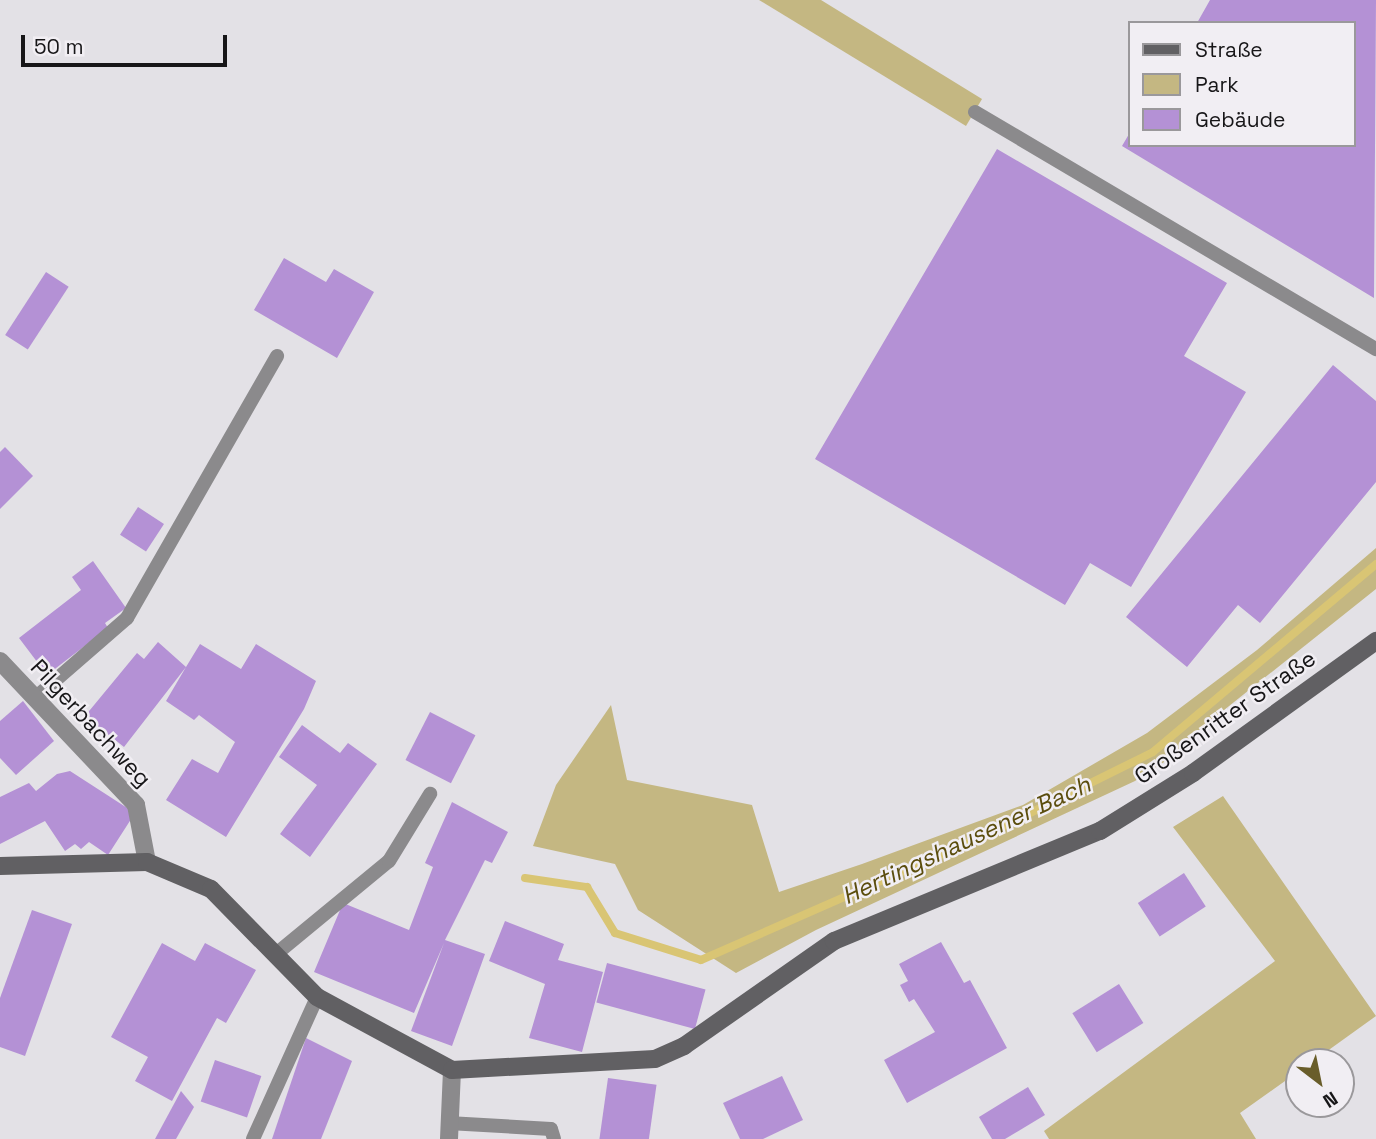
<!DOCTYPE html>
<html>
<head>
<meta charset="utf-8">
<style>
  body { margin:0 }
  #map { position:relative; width:1376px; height:1139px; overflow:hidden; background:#e3e1e6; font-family:"Space Grotesk",sans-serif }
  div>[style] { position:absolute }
  .green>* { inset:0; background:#c4b782 }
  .stream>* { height:8px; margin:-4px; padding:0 4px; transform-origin:4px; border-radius:4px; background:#d9c574 }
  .building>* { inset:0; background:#b491d5; transform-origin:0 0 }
  .lane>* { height:14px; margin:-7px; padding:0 7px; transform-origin:7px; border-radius:7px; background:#8b8a8c }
  .street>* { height:18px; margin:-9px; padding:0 9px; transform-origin:9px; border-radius:9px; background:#8b8a8c }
  .secondary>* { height:18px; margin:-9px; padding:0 9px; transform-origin:9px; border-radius:9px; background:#616063 }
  span { translate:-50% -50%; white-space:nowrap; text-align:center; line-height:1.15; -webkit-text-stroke:5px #f1eef3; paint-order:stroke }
  .street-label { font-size:23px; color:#171618 }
  .water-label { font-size:24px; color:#5b4d0d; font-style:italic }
  .legend { position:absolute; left:1128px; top:21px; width:228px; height:126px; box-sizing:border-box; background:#f1eef3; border:2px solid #9a989b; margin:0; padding:9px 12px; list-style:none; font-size:21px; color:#171618 }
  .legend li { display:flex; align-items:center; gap:14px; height:35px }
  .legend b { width:35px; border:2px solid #9a989b }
  .north { position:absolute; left:1285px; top:1048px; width:70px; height:70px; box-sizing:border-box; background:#f1eef3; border:2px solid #9a989b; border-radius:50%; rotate:148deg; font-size:19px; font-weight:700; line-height:28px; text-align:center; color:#171618 }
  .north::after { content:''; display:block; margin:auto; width:24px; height:32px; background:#695d2a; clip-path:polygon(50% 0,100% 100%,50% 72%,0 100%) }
  .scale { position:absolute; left:21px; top:35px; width:206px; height:32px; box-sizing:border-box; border:4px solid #171618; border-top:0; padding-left:9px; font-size:21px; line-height:24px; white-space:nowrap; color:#171618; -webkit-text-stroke:5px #f1eef3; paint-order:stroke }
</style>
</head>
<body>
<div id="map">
  <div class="green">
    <div style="clip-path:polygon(759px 0,821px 0,982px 99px,966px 126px)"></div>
    <div style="clip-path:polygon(1376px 548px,1376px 589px,1199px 730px,1181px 751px,1135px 781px,816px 930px,736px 973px,638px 910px,615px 864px,533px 846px,556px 785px,611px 705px,627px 780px,752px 805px,779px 892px,862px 864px,1023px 805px,1147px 733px,1257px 650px)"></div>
    <div style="clip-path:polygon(1223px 796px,1376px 1016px,1312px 1062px,1299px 1062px,1299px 1071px,1240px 1113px,1256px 1139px,1049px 1139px,1044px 1131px,1275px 961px,1173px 827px)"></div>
  </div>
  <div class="stream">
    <div style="left:525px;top:878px;width:63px;rotate:8.3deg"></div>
    <div style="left:587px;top:887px;width:54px;rotate:58.7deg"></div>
    <div style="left:615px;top:933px;width:90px;rotate:17.4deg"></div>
    <div style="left:701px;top:960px;width:318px;rotate:-23.7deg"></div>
    <div style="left:992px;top:832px;width:180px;rotate:-26.4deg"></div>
    <div style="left:1153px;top:752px;width:292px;rotate:-40.1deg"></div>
  </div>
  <div class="building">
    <div style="clip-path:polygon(1210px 0,1376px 0,1374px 298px,1122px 146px,1129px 134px,1129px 145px,1353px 145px,1353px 23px,1197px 23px)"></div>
    <div style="clip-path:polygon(997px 149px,1227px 283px,1184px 356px,1246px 392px,1131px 587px,1090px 563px,1065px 605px,815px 459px)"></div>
    <div style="clip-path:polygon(284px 258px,326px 282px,334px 269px,374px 292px,337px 358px,254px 310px)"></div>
    <div style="left:46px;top:272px;width:27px;height:75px;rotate:33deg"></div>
    <div style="clip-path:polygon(1333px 365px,1376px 401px,1376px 482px,1260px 623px,1238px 605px,1187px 667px,1126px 617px)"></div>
    <div style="clip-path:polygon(5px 447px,33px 476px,0 509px,0 452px)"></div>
    <div style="left:138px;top:507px;width:31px;height:33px;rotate:33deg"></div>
    <div style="clip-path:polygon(93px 561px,126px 608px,105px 623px,108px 628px,47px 675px,19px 638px,81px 590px,72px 577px)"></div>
    <div style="clip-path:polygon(158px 642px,186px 667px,200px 644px,241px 669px,256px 644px,316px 681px,304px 709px,226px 837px,166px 800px,192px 759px,218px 773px,235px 742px,199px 715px,194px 720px,166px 701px,186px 667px,124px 747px,85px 716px,137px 653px,144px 659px)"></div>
    <div style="clip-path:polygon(23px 701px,54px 741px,16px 775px,0 758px,0 721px)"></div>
    <div style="left:430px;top:712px;width:51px;height:54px;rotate:27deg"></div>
    <div style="clip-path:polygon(302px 725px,340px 753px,348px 743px,377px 764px,310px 857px,280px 834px,317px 785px,279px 757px)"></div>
    <div style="clip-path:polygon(70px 771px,135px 813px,108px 855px,89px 842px,81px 849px,75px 844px,65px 851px,45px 821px,0 844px,0 797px,29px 783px,36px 791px,57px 774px)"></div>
    <div style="clip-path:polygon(452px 802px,508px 832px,492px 863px,485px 860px,445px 940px,485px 954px,452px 1046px,411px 1031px,444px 943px,414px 1013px,314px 972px,343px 903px,409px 930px,433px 867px,425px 863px)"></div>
    <div style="left:1184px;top:873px;width:40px;height:55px;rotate:57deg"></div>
    <div style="clip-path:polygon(32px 910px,72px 924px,25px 1056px,0 1047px,0 998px)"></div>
    <div style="clip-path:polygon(505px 921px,564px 944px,558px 960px,603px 972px,582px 1052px,529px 1038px,545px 984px,489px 961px)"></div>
    <div style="clip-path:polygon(941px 942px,964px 983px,970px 980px,1007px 1048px,907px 1103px,884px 1060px,935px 1032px,914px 999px,909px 1002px,900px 985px,908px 981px,899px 964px)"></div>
    <div style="clip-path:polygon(162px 943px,195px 961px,205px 943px,256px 970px,226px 1023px,217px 1018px,172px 1101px,135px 1081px,148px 1057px,111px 1037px)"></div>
    <div style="left:607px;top:963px;width:102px;height:41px;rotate:15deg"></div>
    <div style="left:1119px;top:984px;width:46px;height:55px;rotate:58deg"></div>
    <div style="clip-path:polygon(306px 1038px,352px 1061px,321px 1139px,272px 1139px)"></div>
    <div style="left:215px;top:1060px;width:49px;height:44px;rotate:19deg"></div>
    <div style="clip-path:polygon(782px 1076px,803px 1120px,763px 1139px,740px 1139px,723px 1103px)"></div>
    <div style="left:608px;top:1078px;width:49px;height:62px;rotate:8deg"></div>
    <div style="clip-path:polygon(1028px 1087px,1045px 1115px,1005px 1139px,992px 1139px,979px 1117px)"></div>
    <div style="clip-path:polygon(181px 1091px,194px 1107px,176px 1139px,155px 1139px)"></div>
  </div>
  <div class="lane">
    <div style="left:975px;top:112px;width:466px;rotate:30.6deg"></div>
    <div style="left:35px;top:698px;width:122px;rotate:-41deg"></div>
    <div style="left:127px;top:618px;width:302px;rotate:-60.2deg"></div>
    <div style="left:276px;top:954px;width:146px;rotate:-39.5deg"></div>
    <div style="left:389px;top:861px;width:79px;rotate:-58.5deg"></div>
    <div style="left:448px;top:1123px;width:103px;rotate:3.3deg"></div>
    <div style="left:551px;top:1129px;width:10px;rotate:73deg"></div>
    <div style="left:253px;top:1139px;width:156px;rotate:-65.7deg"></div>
  </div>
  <div class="street">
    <div style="left:0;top:661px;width:198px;rotate:46.6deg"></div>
    <div style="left:136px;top:805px;width:58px;rotate:79.1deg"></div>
    <div style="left:449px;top:1139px;width:69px;rotate:-87.5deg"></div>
  </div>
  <div class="secondary">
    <div style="left:0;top:866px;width:147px;rotate:-1.6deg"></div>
    <div style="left:147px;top:862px;width:69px;rotate:22.9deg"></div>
    <div style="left:211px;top:889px;width:151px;rotate:45.5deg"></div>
    <div style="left:317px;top:997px;width:153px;rotate:28.4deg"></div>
    <div style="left:452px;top:1070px;width:203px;rotate:-3.1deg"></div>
    <div style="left:655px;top:1059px;width:32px;rotate:-24deg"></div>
    <div style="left:684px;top:1046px;width:183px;rotate:-35deg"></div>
    <div style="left:834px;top:941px;width:288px;rotate:-22.5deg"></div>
    <div style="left:1100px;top:831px;width:110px;rotate:-31.9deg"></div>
    <div style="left:1193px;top:773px;width:226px;rotate:-35.8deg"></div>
  </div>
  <div class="street-label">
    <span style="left:1225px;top:717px;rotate:-35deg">Großenritter Straße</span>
    <span style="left:91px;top:723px;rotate:47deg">Pilgerbachweg</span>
  </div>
  <div class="water-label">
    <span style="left:966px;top:840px;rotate:-25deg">Hertingshausener Bach</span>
  </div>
  <ul class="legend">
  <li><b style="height:9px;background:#616063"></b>Straße</li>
  <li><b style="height:19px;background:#c4b782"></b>Park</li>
  <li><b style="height:19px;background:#b491d5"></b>Gebäude</li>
  </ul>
  <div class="north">N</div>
  <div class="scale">50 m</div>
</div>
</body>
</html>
